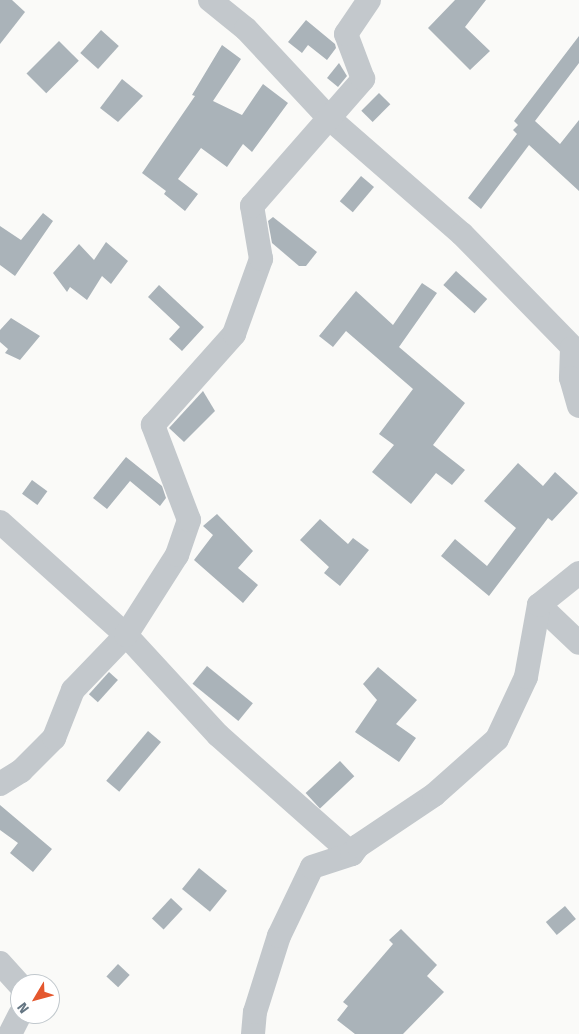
<!DOCTYPE html>
<html>
<head>
<meta charset="utf-8">
<style>
  body { margin:0 }
  #map { position:relative; width:579px; height:1034px; overflow:hidden; background:#fafaf8; font-family:"Fira Sans",sans-serif }
  div>[style] { position:absolute }
  .building>* { inset:0; background:#aab3b9; transform-origin:0 0 }
  .minor>* { height:24px; margin:-12px; padding:0 12px; transform-origin:12px; border-radius:12px; background:#c3c8cc }
  span { translate:-50% -50%; white-space:nowrap; text-align:center; line-height:1.15; -webkit-text-stroke:5px #fff; paint-order:stroke }
  .north { position:absolute; left:10px; top:974px; width:50px; height:50px; box-sizing:border-box; background:#fff; border:1px solid #c1c8cd; border-radius:50%; rotate:233deg; font-size:14px; font-weight:700; line-height:20px; text-align:center; color:#657683 }
  .north::after { content:''; display:block; margin:auto; width:18px; height:22px; background:#e4572e; clip-path:polygon(50% 0,100% 100%,50% 72%,0 100%) }
</style>
</head>
<body>
<div id="map">
  <div class="building">
    <div style="clip-path:polygon(0 0,12px 0,25px 12px,0 44px)"></div>
    <div style="clip-path:polygon(455px 0,486px 0,465px 27px,490px 51px,470px 70px,428px 28px)"></div>
    <div style="clip-path:polygon(306px 20px,335px 44px,336px 48px,327px 60px,308px 45px,302px 53px,288px 42px)"></div>
    <div style="left:101px;top:30px;width:24px;height:31px;rotate:42deg"></div>
    <div style="clip-path:polygon(579px 36px,579px 63px,535px 121px,560px 144px,579px 120px,579px 191px,529px 145px,481px 209px,468px 198px,517px 134px,513px 130px,518px 125px,514px 121px)"></div>
    <div style="left:59px;top:41px;width:28px;height:46px;rotate:45deg"></div>
    <div style="clip-path:polygon(222px 45px,241px 59px,213px 101px,242px 115px,263px 84px,288px 103px,252px 152px,243px 144px,227px 167px,201px 148px,178px 179px,198px 194px,185px 211px,164px 194px,166px 191px,142px 173px,195px 96px,192px 95px)"></div>
    <div style="clip-path:polygon(339px 63px,347px 76px,338px 87px,327px 78px)"></div>
    <div style="clip-path:polygon(122px 79px,143px 96px,118px 122px,100px 108px)"></div>
    <div style="left:379px;top:93px;width:16px;height:25px;rotate:45deg"></div>
    <div style="left:361px;top:176px;width:17px;height:33px;rotate:40deg"></div>
    <div style="clip-path:polygon(43px 213px,53px 221px,15px 276px,0 265px,0 226px,21px 240px)"></div>
    <div style="clip-path:polygon(273px 217px,317px 252px,306px 266px,299px 266px,272px 243px,268px 221px)"></div>
    <div style="clip-path:polygon(106px 242px,128px 261px,111px 284px,102px 276px,87px 300px,70px 287px,67px 292px,53px 273px,79px 244px,94px 260px)"></div>
    <div style="left:456px;top:271px;width:42px;height:19px;rotate:42deg"></div>
    <div style="clip-path:polygon(422px 283px,437px 293px,399px 347px,465px 403px,433px 445px,465px 470px,452px 485px,436px 473px,411px 504px,372px 472px,394px 445px,379px 434px,413px 389px,346px 331px,333px 347px,319px 336px,356px 291px,393px 325px)"></div>
    <div style="clip-path:polygon(159px 285px,204px 327px,182px 351px,169px 339px,180px 327px,148px 297px)"></div>
    <div style="clip-path:polygon(11px 318px,40px 336px,20px 360px,5px 353px,8px 349px,0 342px,0 330px)"></div>
    <div style="clip-path:polygon(203px 391px,215px 411px,184px 442px,169px 428px)"></div>
    <div style="clip-path:polygon(126px 457px,162px 486px,166px 498px,160px 506px,130px 481px,107px 509px,93px 498px)"></div>
    <div style="clip-path:polygon(518px 463px,543px 486px,555px 472px,578px 493px,552px 521px,548px 518px,489px 596px,441px 556px,455px 539px,487px 566px,516px 528px,484px 501px)"></div>
    <div style="left:32px;top:480px;width:19px;height:17px;rotate:36deg"></div>
    <div style="clip-path:polygon(217px 514px,253px 551px,238px 568px,258px 585px,243px 603px,194px 560px,213px 535px,203px 526px)"></div>
    <div style="clip-path:polygon(320px 519px,348px 544px,353px 538px,369px 550px,340px 586px,324px 573px,329px 567px,300px 540px)"></div>
    <div style="left:207px;top:666px;width:59px;height:23px;rotate:39deg"></div>
    <div style="clip-path:polygon(378px 667px,417px 700px,396px 724px,416px 738px,399px 762px,355px 732px,377px 700px,363px 684px)"></div>
    <div style="left:109px;top:672px;width:12px;height:30px;rotate:42deg"></div>
    <div style="left:148px;top:731px;width:17px;height:65px;rotate:40deg"></div>
    <div style="left:340px;top:761px;width:21px;height:47px;rotate:47deg"></div>
    <div style="clip-path:polygon(0 805px,52px 849px,33px 872px,10px 853px,18px 843px,0 830px)"></div>
    <div style="left:199px;top:868px;width:36px;height:27px;rotate:39deg"></div>
    <div style="left:171px;top:898px;width:16px;height:28px;rotate:43deg"></div>
    <div style="left:565px;top:906px;width:17px;height:25px;rotate:50deg"></div>
    <div style="clip-path:polygon(401px 929px,437px 965px,427px 976px,444px 992px,403px 1034px,355px 1034px,337px 1020px,348px 1006px,343px 1002px,393px 944px,389px 940px)"></div>
    <div style="left:118px;top:964px;width:16px;height:17px;rotate:43deg"></div>
  </div>
  <div class="minor">
    <div style="left:210px;top:0;width:46px;rotate:38.9deg"></div>
    <div style="left:246px;top:29px;width:123px;rotate:47deg"></div>
    <div style="left:330px;top:119px;width:175px;rotate:41.1deg"></div>
    <div style="left:462px;top:234px;width:168px;rotate:45.7deg"></div>
    <div style="left:572px;top:348px;width:30px;rotate:92deg"></div>
    <div style="left:571px;top:378px;width:29px;rotate:74deg"></div>
    <div style="left:0;top:522px;width:169px;rotate:41.9deg"></div>
    <div style="left:126px;top:635px;width:136px;rotate:47.4deg"></div>
    <div style="left:218px;top:735px;width:179px;rotate:41.6deg"></div>
    <div style="left:539px;top:605px;width:55px;rotate:43.5deg"></div>
    <div style="left:0;top:784px;width:25px;rotate:-32deg"></div>
    <div style="left:21px;top:771px;width:47px;rotate:-45deg"></div>
    <div style="left:54px;top:738px;width:52px;rotate:-68.4deg"></div>
    <div style="left:73px;top:690px;width:76px;rotate:-46.1deg"></div>
    <div style="left:126px;top:635px;width:95px;rotate:-57.5deg"></div>
    <div style="left:177px;top:555px;width:37px;rotate:-71deg"></div>
    <div style="left:189px;top:520px;width:102px;rotate:-110.8deg"></div>
    <div style="left:153px;top:425px;width:122px;rotate:-48.3deg"></div>
    <div style="left:234px;top:334px;width:80px;rotate:-70.2deg"></div>
    <div style="left:261px;top:259px;width:54px;rotate:-99.6deg"></div>
    <div style="left:252px;top:206px;width:169px;rotate:-48.8deg"></div>
    <div style="left:363px;top:79px;width:48px;rotate:-110.7deg"></div>
    <div style="left:346px;top:34px;width:41px;rotate:-55.9deg"></div>
    <div style="left:0;top:963px;width:30px;rotate:48deg"></div>
    <div style="left:10px;top:1034px;width:22px;rotate:-63deg"></div>
    <div style="left:253px;top:1034px;width:22px;rotate:-85deg"></div>
    <div style="left:255px;top:1012px;width:80px;rotate:-72.5deg"></div>
    <div style="left:279px;top:936px;width:76px;rotate:-64.4deg"></div>
    <div style="left:312px;top:867px;width:42px;rotate:-18deg"></div>
    <div style="left:352px;top:854px;width:10px;rotate:-53deg"></div>
    <div style="left:358px;top:846px;width:92px;rotate:-33.9deg"></div>
    <div style="left:434px;top:795px;width:84px;rotate:-41.6deg"></div>
    <div style="left:497px;top:739px;width:68px;rotate:-64.9deg"></div>
    <div style="left:526px;top:677px;width:73px;rotate:-79.8deg"></div>
    <div style="left:539px;top:605px;width:51px;rotate:-38.7deg"></div>
  </div>
  <div class="north">N</div>
</div>
</body>
</html>
